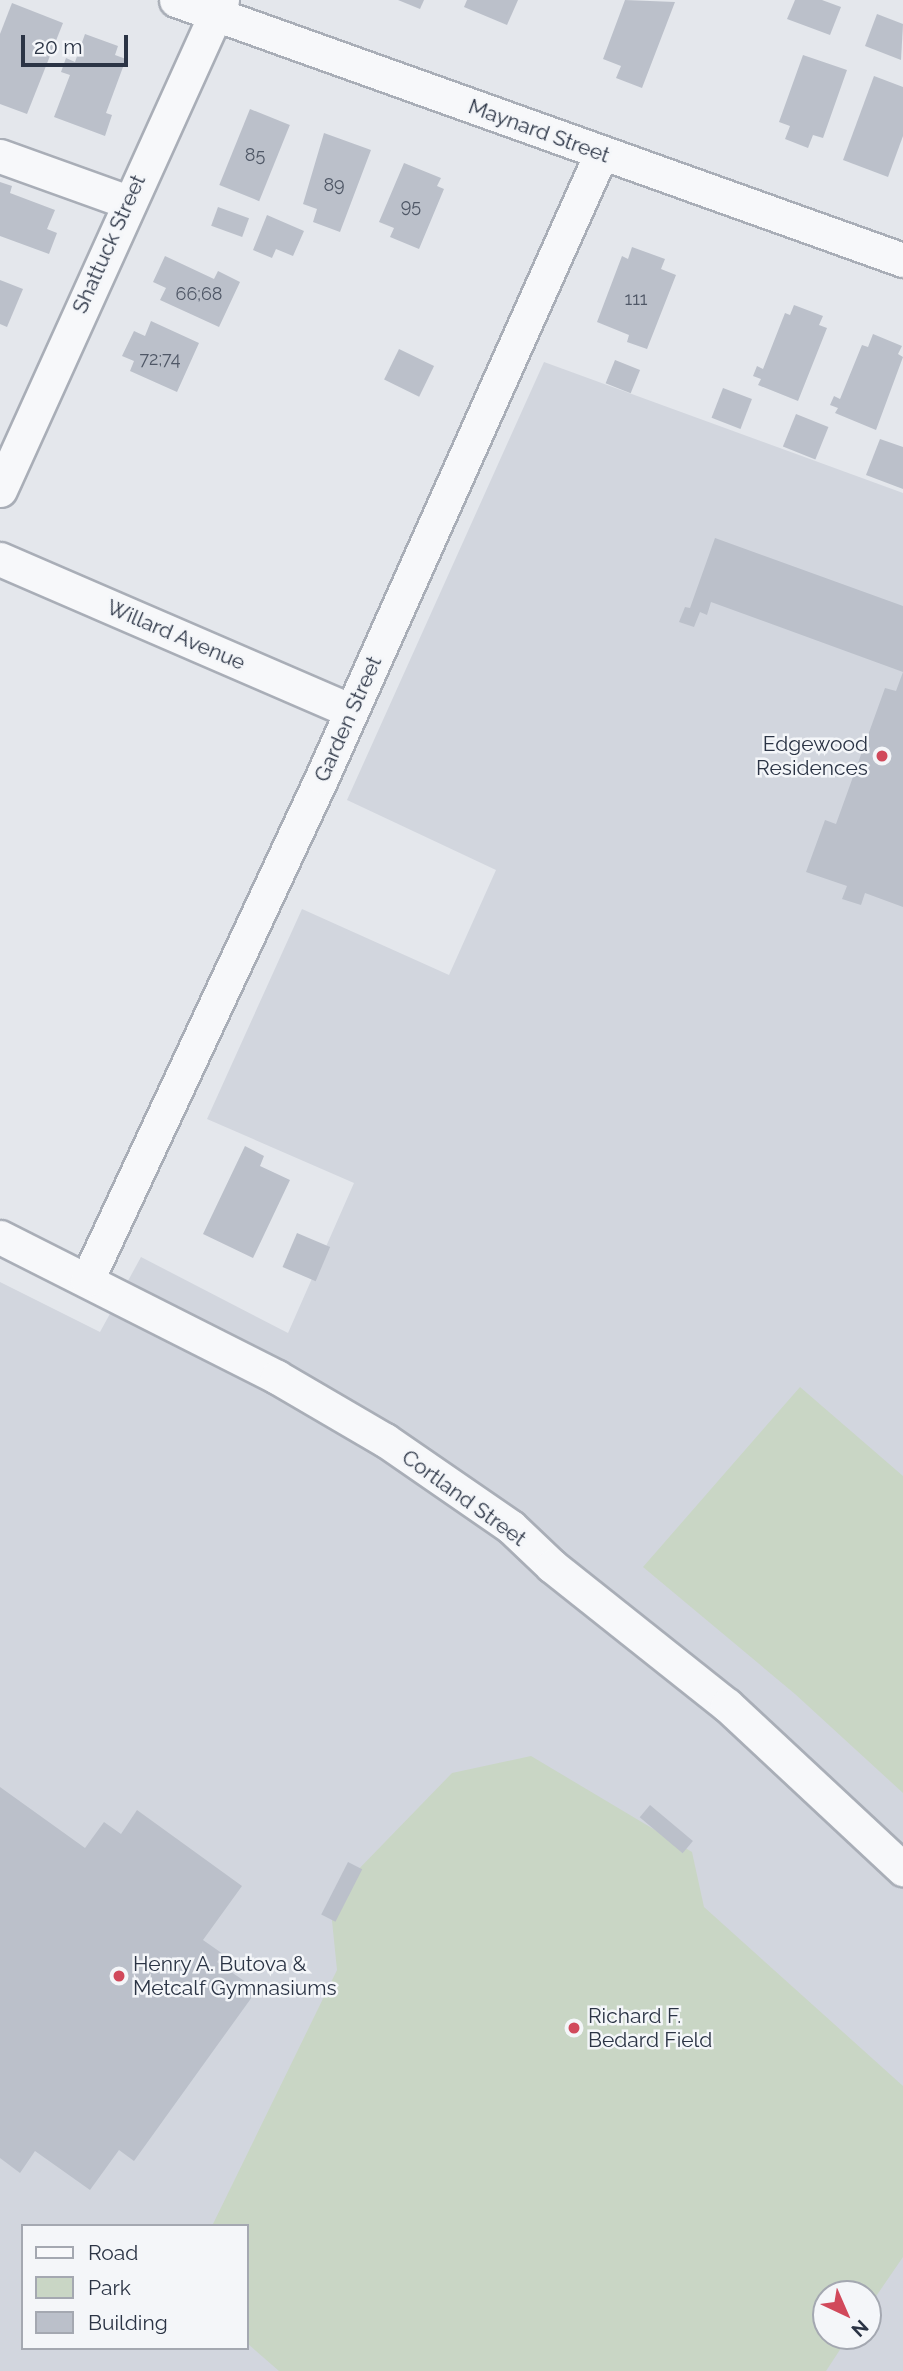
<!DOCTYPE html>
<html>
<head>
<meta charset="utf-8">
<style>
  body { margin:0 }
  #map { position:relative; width:903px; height:2371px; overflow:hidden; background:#e4e7ec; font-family:Raleway,sans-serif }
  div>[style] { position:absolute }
  .built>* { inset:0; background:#d2d6de }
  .green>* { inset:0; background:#c9d6c5 }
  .building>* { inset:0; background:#bbc0ca; transform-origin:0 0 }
  .roads { filter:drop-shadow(2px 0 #a9aeb7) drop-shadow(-2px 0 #a9aeb7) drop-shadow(0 2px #a9aeb7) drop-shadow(0 -2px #a9aeb7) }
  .street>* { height:33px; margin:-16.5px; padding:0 16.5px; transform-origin:16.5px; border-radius:16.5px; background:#f7f8fa }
  .dots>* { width:19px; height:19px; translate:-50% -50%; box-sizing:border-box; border:4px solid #f4f6f9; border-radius:50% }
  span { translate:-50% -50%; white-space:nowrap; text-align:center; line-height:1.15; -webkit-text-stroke:5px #f4f6f9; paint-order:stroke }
  .number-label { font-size:18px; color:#4f5766 }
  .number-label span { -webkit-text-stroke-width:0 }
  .street-label { font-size:21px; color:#2b3445 }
  .poi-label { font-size:21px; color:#2b3445 }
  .right { translate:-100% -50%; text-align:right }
  .left { translate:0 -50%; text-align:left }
  .legend { position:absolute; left:21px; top:2224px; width:228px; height:126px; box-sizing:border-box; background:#f4f6f9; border:2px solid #a4a8b1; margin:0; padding:9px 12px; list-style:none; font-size:21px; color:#2b3445 }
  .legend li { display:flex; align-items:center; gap:14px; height:35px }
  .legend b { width:35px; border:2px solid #a4a8b1 }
  .north { position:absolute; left:812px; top:2280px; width:70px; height:70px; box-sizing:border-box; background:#f4f6f9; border:2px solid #a4a8b1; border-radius:50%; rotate:136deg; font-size:19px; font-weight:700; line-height:28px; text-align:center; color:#2b3445 }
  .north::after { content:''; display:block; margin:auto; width:24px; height:32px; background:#d1495b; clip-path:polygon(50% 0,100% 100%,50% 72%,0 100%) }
  .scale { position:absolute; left:21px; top:35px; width:107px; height:32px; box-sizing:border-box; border:4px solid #2b3445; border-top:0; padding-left:9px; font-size:21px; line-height:24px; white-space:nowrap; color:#2b3445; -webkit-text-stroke:5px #f4f6f9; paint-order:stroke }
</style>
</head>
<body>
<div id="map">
  <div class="built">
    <div style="clip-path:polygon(evenodd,544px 362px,903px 493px,903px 2371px,0 2371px,0 1282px,100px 1332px,141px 1257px,288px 1333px,354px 1183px,207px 1119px,302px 909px,449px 975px,496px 870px,347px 800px,544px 362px,23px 2226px,247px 2226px,247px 2348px,23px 2348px,23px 2226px,544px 362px,826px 2294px,868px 2294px,868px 2336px,826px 2336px,826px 2294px)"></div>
  </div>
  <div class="green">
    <div style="clip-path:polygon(800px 1387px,903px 1476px,903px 1793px,795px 1694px,643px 1567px)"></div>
    <div style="clip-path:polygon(531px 1756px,692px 1852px,704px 1907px,903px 2086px,903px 2257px,868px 2308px,868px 2294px,826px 2294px,826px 2336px,849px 2336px,826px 2371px,279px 2371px,247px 2343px,247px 2226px,212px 2226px,337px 1970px,331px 1911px,353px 1875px,452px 1773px)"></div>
  </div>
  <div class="building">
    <div style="clip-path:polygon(398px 0,424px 0,420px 9px)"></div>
    <div style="clip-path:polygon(467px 0,518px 0,507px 25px,464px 7px)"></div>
    <div style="clip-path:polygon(625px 0,675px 2px,642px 88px,616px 78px,621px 66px,603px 59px)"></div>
    <div style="clip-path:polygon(795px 0,822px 0,841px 7px,830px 35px,787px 19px)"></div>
    <div style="clip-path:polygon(12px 3px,63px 23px,27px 114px,0 104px,0 34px)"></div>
    <div style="clip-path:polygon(877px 14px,903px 24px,901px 60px,865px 46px)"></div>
    <div style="clip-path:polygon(85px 34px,118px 46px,115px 55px,126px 59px,106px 113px,112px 115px,105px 136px,54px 117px,70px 75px,61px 72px,66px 58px,75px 62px)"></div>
    <div style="clip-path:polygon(803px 55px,847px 70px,823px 138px,813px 135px,808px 148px,785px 139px,790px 126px,779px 122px)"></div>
    <div style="clip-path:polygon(874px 76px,903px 87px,903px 136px,888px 177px,843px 160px)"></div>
    <div style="left:250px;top:109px;width:43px;height:82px;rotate:22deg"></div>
    <div style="clip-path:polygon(324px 133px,371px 150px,340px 232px,313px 222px,317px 209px,303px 204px)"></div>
    <div style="clip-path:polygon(404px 163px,441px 178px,437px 186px,444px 189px,419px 249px,390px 237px,394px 228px,379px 222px)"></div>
    <div style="clip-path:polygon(0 182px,12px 186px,10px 193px,55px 210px,47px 229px,57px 233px,49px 254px,0 236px)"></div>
    <div style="left:218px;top:207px;width:33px;height:20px;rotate:20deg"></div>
    <div style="clip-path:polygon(267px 215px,304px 231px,293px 256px,276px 249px,272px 258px,253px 250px)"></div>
    <div style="clip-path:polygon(632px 247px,665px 259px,661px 269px,676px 275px,647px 349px,627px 342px,629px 335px,597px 322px,622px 256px,628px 259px)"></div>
    <div style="clip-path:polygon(165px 256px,214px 279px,218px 271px,240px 282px,219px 327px,160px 300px,166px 288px,153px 282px)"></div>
    <div style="clip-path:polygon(0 280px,23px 289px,7px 327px,0 324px)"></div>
    <div style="clip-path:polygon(794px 305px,823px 316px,819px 325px,827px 328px,798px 401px,758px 385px,761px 379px,753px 376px,757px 366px,763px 369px,785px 313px,790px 315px)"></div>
    <div style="clip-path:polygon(151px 321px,199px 343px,177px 392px,130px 371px,134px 361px,122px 356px,134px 331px,145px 336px)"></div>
    <div style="clip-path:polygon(873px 334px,902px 346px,898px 354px,903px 357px,876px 430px,835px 413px,838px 408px,830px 405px,834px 396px,840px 399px,862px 345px,868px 347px)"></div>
    <div style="left:399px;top:349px;width:39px;height:34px;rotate:26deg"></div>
    <div style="left:615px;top:360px;width:27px;height:25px;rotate:22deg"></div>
    <div style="left:723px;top:388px;width:31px;height:32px;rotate:21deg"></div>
    <div style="left:796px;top:414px;width:35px;height:35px;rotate:22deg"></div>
    <div style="clip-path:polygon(880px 439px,903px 447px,903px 489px,866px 475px)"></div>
    <div style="clip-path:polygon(715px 538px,903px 606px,903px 672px,711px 602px,707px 615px,700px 612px,694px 627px,679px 622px,685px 607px,690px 608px)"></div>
    <div style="clip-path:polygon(903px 672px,903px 907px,865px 893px,861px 905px,842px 899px,847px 886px,806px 872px,825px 820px,836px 824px,885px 688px,896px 691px)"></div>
    <div style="clip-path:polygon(245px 1146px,264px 1156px,260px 1166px,290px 1180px,253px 1258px,203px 1234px)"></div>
    <div style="left:297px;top:1233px;width:36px;height:37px;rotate:23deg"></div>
    <div style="clip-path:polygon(0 1787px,85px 1848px,104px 1822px,121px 1834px,137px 1810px,242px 1886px,203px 1940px,223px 1954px,217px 1962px,257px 1990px,134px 2161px,119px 2150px,90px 2190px,35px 2151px,20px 2173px,0 2158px)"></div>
    <div style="left:650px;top:1805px;width:56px;height:16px;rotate:40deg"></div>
    <div style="left:348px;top:1862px;width:16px;height:59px;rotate:27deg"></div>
  </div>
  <div class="roads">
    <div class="street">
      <div style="left:176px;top:0;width:772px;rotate:19.68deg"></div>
      <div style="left:0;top:156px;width:136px;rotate:19.8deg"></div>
      <div style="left:0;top:490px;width:538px;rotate:-65.63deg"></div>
      <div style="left:0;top:559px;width:382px;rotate:23.4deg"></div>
      <div style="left:0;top:1237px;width:310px;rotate:26.8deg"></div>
      <div style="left:277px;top:1377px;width:125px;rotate:30.3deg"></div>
      <div style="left:385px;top:1440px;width:153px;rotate:34.6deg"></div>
      <div style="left:511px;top:1527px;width:57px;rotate:43.6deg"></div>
      <div style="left:552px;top:1566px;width:223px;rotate:38.5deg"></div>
      <div style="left:727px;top:1705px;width:241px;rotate:43deg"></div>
      <div style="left:87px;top:1280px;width:555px;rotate:-64.96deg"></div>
      <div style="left:322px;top:777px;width:683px;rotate:-65.88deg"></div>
    </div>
  </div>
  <div class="dots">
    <div style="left:882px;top:756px;background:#d1495b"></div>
    <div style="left:119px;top:1976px;background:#d1495b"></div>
    <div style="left:574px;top:2028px;background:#d1495b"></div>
  </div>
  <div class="number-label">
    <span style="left:255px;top:155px">85</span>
    <span style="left:334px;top:185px">89</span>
    <span style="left:411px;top:206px">95</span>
    <span style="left:199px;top:294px">66;68</span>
    <span style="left:636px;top:299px">111</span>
    <span style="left:160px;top:359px">72;74</span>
  </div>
  <div class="street-label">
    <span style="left:539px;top:131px;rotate:20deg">Maynard Street</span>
    <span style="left:109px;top:244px;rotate:-66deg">Shattuck Street</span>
    <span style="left:176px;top:635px;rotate:23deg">Willard Avenue</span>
    <span style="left:348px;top:719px;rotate:-66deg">Garden Street</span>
    <span style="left:464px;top:1498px;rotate:36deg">Cortland Street</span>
  </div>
  <div class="poi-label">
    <span class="right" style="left:868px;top:756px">Edgewood<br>Residences</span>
    <span class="left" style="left:133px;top:1976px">Henry A. Butova &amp;<br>Metcalf Gymnasiums</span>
    <span class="left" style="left:588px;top:2028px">Richard F.<br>Bedard Field</span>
  </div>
  <ul class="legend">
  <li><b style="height:9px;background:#f7f8fa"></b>Road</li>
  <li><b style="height:19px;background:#c9d6c5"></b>Park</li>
  <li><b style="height:19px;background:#bbc0ca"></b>Building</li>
  </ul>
  <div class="north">N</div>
  <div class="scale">20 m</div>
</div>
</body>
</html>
